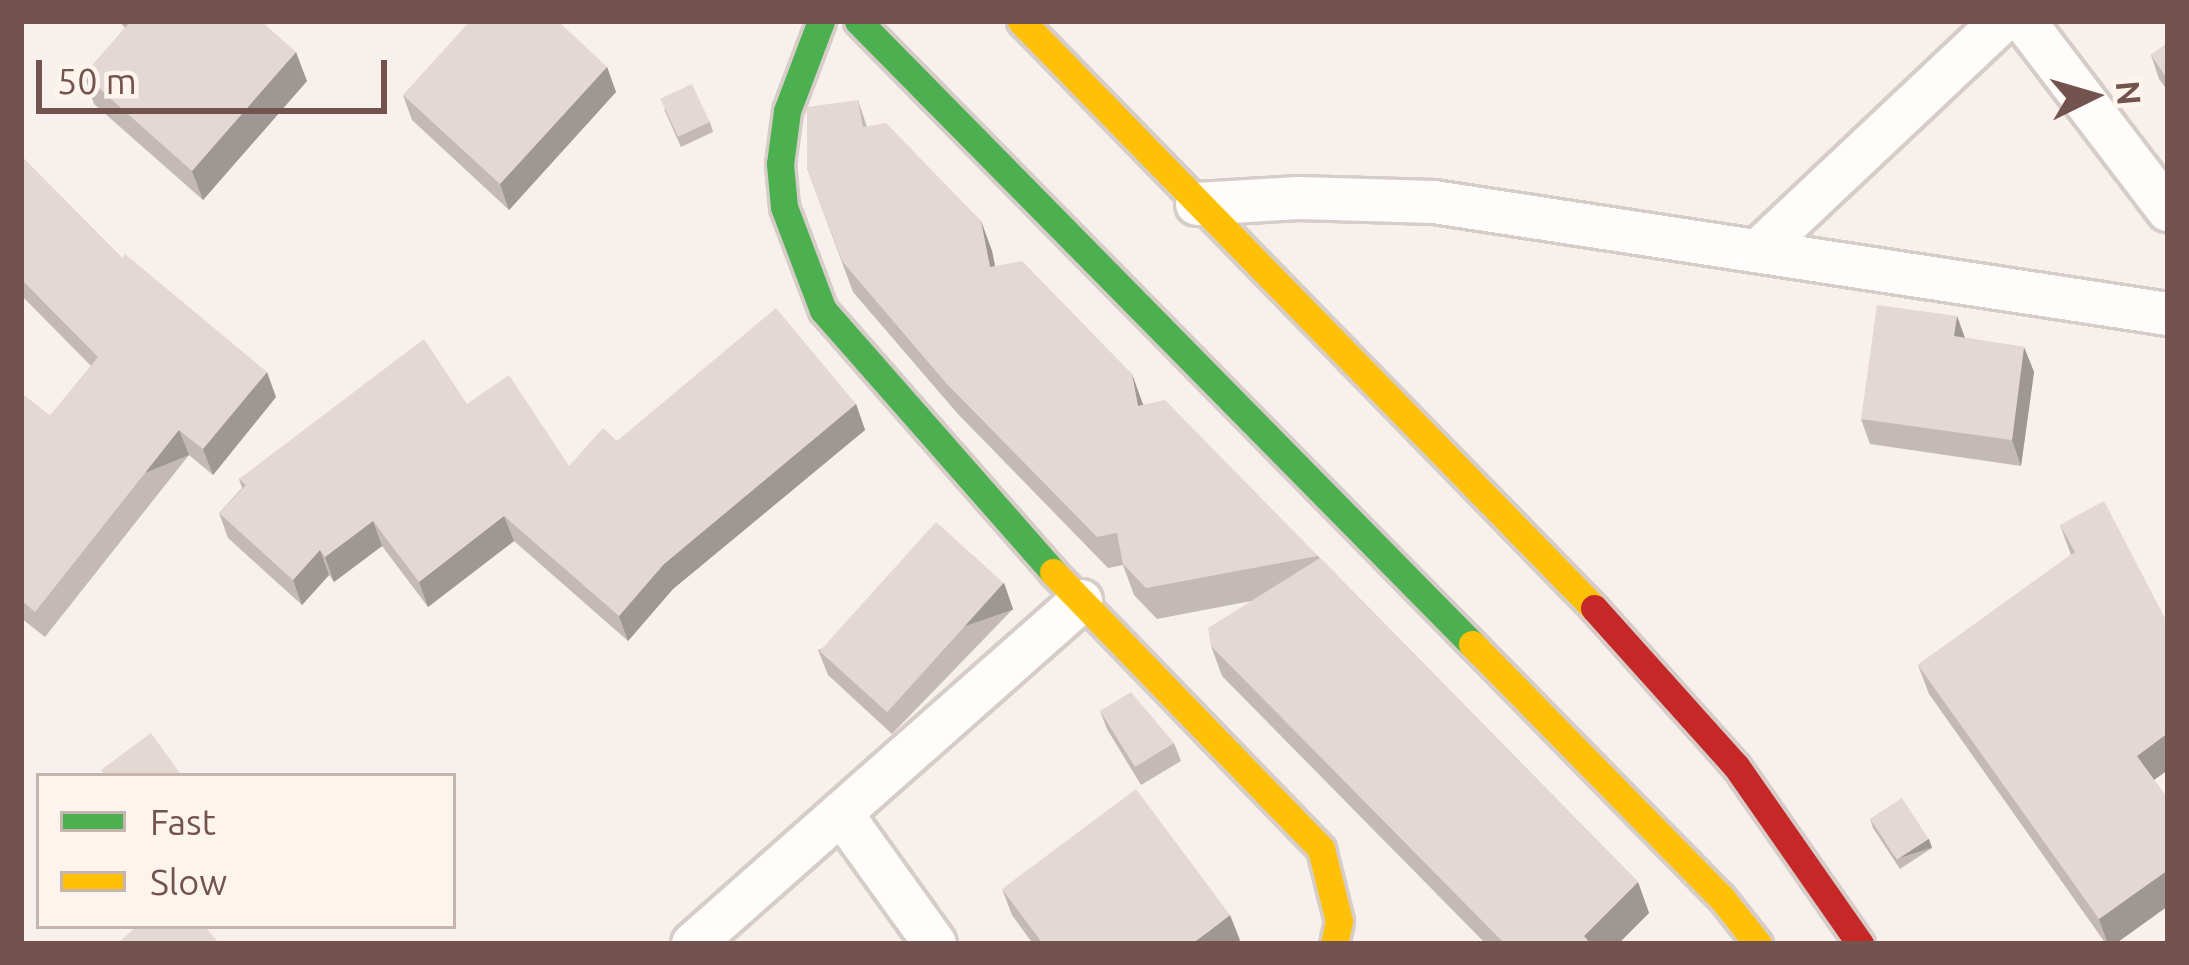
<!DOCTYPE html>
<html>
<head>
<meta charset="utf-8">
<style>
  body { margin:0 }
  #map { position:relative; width:2189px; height:965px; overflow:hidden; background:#f7f0ec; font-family:Ubuntu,sans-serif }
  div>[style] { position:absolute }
  .roads { filter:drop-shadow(3px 0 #d6ccc8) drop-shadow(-3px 0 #d6ccc8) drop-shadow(0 3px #d6ccc8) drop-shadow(0 -3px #d6ccc8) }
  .street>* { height:42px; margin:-21px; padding:0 21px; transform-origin:21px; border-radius:21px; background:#fefdfc }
  .fast>* { height:27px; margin:-13.5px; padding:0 13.5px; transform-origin:13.5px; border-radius:13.5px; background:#4caf50 }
  .slow>* { height:27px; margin:-13.5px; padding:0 13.5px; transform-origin:13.5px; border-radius:13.5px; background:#ffc107 }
  .jam>* { height:27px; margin:-13.5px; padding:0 13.5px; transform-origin:13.5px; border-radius:13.5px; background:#c62828 }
  .wall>* { inset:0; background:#c3bab6 }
  .shaded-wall>* { inset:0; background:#9f9794; transform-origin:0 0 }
  .building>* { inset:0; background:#e3d8d4; transform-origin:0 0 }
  span { translate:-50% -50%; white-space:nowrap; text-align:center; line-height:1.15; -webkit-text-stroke:9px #fef4ee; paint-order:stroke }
  .frame { position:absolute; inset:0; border:24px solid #73534d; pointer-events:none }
  .legend { position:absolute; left:36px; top:773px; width:420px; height:156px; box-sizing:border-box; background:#fef4ee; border:3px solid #c6b4ae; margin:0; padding:15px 21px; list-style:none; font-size:36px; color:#73534d }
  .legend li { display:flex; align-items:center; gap:24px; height:60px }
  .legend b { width:60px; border:3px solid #c6b4ae }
  .north { position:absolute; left:2033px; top:36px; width:120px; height:120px; -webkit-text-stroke:9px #fef4ee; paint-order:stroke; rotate:85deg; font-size:33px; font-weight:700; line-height:48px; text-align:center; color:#73534d }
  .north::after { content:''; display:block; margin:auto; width:42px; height:54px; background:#73534d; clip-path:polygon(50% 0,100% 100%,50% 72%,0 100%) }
  .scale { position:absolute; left:36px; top:60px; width:351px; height:54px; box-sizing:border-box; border:6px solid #73534d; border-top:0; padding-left:15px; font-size:36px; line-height:42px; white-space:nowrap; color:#73534d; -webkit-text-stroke:9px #fef4ee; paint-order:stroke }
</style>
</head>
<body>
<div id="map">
  <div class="roads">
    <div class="street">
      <div style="left:2024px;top:21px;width:238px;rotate:52.7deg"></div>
      <div style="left:1197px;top:204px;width:102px;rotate:-3.4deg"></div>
      <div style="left:1299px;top:198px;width:135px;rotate:1.7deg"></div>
      <div style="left:1434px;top:202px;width:742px;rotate:8.68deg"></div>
      <div style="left:1758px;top:251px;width:335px;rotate:-43.3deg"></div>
      <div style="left:841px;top:813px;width:161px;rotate:54.3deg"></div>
      <div style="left:693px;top:944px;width:518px;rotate:-41.48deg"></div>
    </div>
    <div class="fast">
      <div style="left:821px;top:21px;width:96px;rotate:110.7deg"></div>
      <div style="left:787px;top:111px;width:53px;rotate:97.5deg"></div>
      <div style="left:780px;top:164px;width:43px;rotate:84.7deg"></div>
      <div style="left:784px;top:207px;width:110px;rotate:69.3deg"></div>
      <div style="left:823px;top:310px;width:349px;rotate:48.7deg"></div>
      <div style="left:858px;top:21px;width:875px;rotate:45.42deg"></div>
    </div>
    <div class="slow">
      <div style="left:1021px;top:21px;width:820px;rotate:45.69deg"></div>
      <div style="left:1053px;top:572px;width:385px;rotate:45.9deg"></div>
      <div style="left:1321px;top:849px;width:74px;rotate:76deg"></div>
      <div style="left:1339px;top:921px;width:24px;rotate:102deg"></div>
      <div style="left:1472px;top:644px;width:355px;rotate:45.5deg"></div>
      <div style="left:1721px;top:897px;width:60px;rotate:51.8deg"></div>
    </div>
    <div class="jam">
      <div style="left:1594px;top:608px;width:212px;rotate:48.1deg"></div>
      <div style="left:1736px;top:766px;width:217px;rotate:55.1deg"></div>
    </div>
  </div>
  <div class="wall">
    <div style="clip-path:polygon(119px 21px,261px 21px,307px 81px,203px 200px,94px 104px,84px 75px,125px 28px)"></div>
    <div style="clip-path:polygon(2168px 43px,2168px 91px,2159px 79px,2151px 55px)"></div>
    <div style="clip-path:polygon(607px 67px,616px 92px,509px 210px,412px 120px,403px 95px)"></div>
    <div style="clip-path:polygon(858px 100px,867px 127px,981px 221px,992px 251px,995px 266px,1132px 374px,1143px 404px,1318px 556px,1638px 882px,1649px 913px,1618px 944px,1486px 944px,1222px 676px,1211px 646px,1251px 601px,1157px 619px,1134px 595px,1123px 565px,1108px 568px,957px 413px,853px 292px,807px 168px)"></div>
    <div style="clip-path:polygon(664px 109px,710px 122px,713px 132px,681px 147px)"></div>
    <div style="clip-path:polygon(21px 156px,122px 258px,276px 397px,213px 475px,189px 455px,45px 637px,21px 618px,21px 393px,50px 416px,91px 366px,21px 295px)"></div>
    <div style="clip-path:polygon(1957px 316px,1965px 338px,2024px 347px,2034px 372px,2021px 466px,1870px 444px,1861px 419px)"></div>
    <div style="clip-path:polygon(467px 404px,569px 466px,617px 441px,856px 404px,865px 430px,673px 589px,628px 641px,514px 541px,428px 607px,382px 546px,334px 582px,329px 575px,302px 605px,228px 538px,219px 513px,242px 488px,239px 479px)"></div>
    <div style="clip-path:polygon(2060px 525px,2168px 624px,2168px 770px,2154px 780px,2168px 799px,2168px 906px,2115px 944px,2106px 944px,1929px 694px,1918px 665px,2071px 555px)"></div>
    <div style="clip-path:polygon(1004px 583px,1013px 609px,892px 734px,828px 675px,818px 650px)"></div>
    <div style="clip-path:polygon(1100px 711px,1174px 743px,1181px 761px,1141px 785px,1107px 729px)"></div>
    <div style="clip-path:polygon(1870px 818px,1929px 839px,1932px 848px,1900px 869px,1873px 828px)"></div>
    <div style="clip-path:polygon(1002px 889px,1240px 940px,1235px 944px,1033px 944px,1012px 915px)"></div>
  </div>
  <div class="shaded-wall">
    <div style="clip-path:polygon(296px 52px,307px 81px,203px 200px,192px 171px)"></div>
    <div style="clip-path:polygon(607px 67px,616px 92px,509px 210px,500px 184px)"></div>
    <div style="clip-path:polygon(981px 221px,992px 251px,1001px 297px,990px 267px)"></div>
    <div style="clip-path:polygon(1957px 316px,1966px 341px,1954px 336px)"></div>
    <div style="clip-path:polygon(2024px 347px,2034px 372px,2021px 466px,2012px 440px)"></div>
    <div style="clip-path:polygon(267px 372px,276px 397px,213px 475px,203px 449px)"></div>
    <div style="clip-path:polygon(1132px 374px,1143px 405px,1138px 406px)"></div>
    <div style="clip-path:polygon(856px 404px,865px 430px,673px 589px,628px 641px,619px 616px,664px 564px)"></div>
    <div style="left:179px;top:430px;width:27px;height:232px;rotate:68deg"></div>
    <div style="clip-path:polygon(504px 516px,514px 541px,428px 607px,419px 582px)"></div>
    <div style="clip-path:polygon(373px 521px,382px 546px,334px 582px,325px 557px)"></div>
    <div style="clip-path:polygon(320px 550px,329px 575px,302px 605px,293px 580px)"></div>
    <div style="left:1004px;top:583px;width:28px;height:175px;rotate:71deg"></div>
    <div style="clip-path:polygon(2168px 733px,2168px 770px,2148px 784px,2137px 756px)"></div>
    <div style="left:1929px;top:839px;width:9px;height:38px;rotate:72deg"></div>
    <div style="clip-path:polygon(2168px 870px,2168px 906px,2115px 944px,2108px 944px,2099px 919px)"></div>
    <div style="clip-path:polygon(1638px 882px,1649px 913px,1618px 944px,1587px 944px,1584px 936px)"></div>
    <div style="clip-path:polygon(1230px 915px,1240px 940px,1235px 944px,1192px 944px)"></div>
  </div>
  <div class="building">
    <div style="clip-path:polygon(131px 21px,261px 21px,296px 52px,192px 171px,84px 75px)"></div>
    <div style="clip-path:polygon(470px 21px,558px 21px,607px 67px,500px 184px,403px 95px)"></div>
    <div style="clip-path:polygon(2168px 43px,2168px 80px,2151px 55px)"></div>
    <div style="left:692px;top:84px;width:42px;height:35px;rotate:65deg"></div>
    <div style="clip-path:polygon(858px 100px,863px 127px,886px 123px,981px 221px,990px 267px,1022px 261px,1132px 374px,1138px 406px,1165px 400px,1318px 556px,1146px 588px,1123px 564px,1117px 533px,1097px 537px,946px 383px,842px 261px,807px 168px,807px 107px)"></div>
    <div style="clip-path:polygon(21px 156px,122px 258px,125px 254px,267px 372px,203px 449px,179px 430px,35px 612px,21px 600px,21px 393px,50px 416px,98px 357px,21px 279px)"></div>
    <div style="clip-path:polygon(1877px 305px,1957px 316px,1954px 336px,2024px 347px,2012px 440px,1861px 419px)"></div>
    <div style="clip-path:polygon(776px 308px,856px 404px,664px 564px,619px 616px,504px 516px,419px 582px,373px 521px,325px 557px,320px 550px,293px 580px,219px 513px,246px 485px,239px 479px,424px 339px,467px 404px,509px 375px,569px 466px,603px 428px,617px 441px)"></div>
    <div style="clip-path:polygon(2104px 501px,2168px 624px,2168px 733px,2137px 756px,2168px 799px,2168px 870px,2099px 919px,1918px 665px,2075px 552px,2060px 525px)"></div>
    <div style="left:936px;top:522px;width:91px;height:174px;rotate:42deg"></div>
    <div style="clip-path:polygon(1320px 558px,1638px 882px,1584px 936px,1591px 944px,1505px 944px,1211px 646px,1208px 628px)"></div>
    <div style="clip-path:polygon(1131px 692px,1174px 743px,1135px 767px,1100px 711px)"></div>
    <div style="clip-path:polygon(151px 733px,182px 776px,105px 776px,101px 770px)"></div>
    <div style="clip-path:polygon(1136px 789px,1230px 915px,1192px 944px,1043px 944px,1002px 889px)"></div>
    <div style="left:1902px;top:798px;width:49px;height:38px;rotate:57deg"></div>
    <div style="clip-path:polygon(137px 926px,204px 926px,220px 944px,117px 944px)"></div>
  </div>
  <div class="frame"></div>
  <ul class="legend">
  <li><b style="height:15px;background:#4caf50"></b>Fast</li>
  <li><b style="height:15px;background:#ffc107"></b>Slow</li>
  </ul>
  <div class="north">N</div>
  <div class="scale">50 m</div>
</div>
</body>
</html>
